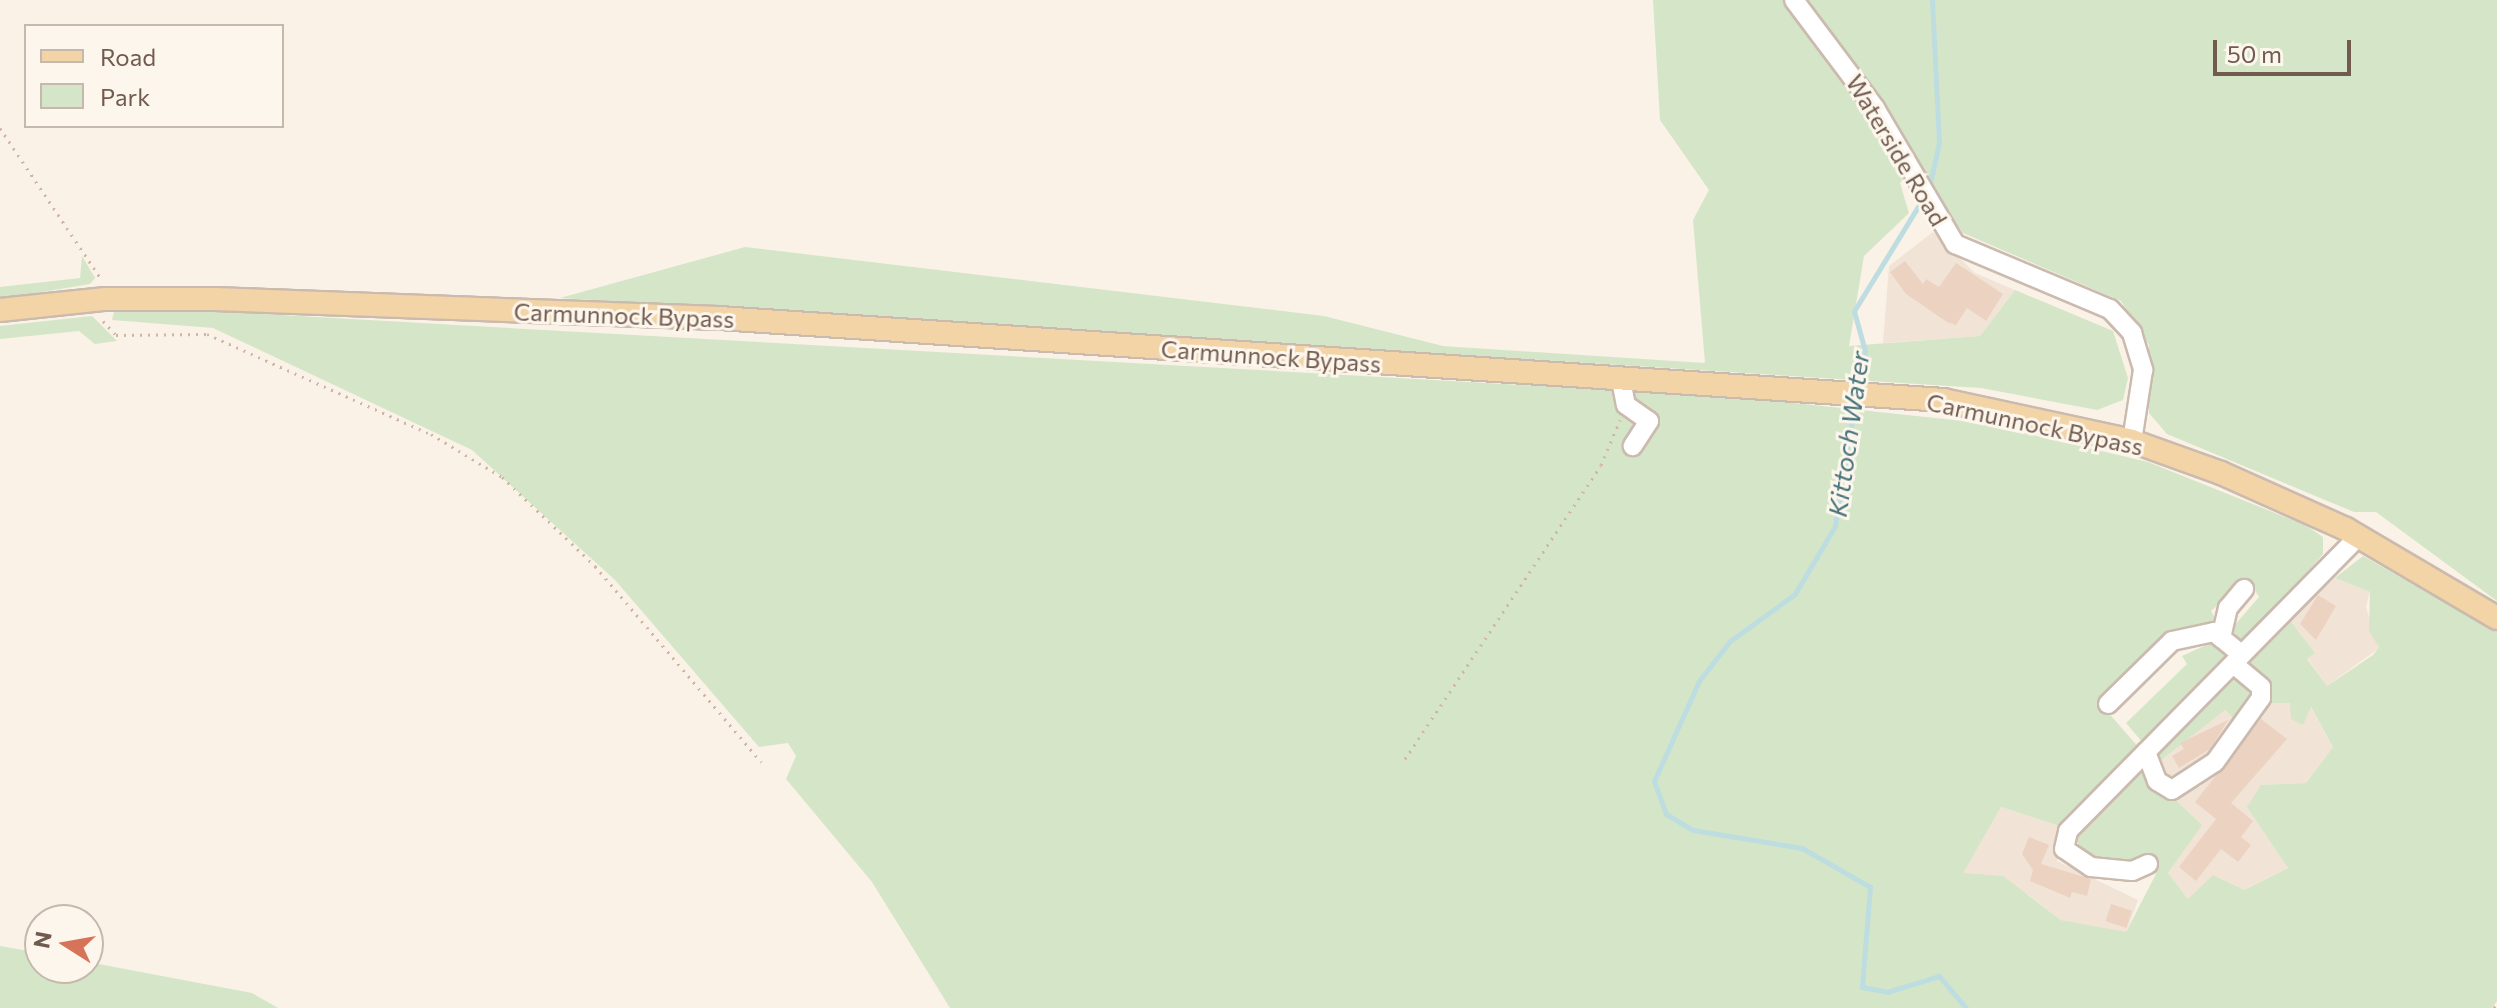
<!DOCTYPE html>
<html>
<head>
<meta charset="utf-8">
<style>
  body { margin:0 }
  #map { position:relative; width:2497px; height:1008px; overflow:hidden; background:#faf2e7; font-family:Commissioner,sans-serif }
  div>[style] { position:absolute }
  .residential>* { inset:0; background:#f1e4d6 }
  .green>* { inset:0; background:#d4e6c7 }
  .stream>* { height:5px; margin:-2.5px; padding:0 2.5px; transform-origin:2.5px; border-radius:2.5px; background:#bddde1 }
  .building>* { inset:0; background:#ecd2c1; transform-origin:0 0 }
  .path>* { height:3px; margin-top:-1.5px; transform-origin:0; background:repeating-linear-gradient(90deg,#d1b5a4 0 2px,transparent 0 8px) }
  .roads { filter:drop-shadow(2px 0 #cbbaae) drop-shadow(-2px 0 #cbbaae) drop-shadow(0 2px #cbbaae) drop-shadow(0 -2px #cbbaae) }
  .minor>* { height:18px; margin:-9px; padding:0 9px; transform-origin:9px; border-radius:9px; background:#fff }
  .major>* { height:22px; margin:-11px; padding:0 11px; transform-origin:11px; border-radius:11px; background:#f2d4a6 }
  span { translate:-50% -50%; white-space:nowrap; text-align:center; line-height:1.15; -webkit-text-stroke:6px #fdf6ec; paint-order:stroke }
  .street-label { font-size:24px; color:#715a4e }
  .water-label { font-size:26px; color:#47737b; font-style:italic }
  .legend { position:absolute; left:24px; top:24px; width:260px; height:104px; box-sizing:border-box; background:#fdf6ec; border:2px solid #c5b8ad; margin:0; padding:10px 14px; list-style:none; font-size:24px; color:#715a4e }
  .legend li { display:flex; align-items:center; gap:16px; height:40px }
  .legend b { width:40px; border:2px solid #c5b8ad }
  .north { position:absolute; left:24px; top:904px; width:80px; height:80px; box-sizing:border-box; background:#fdf6ec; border:2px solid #c5b8ad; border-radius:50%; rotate:281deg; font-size:22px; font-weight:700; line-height:32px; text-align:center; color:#715a4e }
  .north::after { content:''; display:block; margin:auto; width:28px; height:36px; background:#d77359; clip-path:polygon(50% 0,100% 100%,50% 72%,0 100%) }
  .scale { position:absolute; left:2213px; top:40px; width:138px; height:36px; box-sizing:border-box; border:4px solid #715a4e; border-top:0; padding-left:10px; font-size:24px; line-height:28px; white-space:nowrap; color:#715a4e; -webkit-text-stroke:6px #fdf6ec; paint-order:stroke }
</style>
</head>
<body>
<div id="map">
  <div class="residential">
    <div style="clip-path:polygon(1933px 232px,1975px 273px,2015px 290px,1980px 336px,1883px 343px,1889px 266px)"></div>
    <div style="clip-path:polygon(2335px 578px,2370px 592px,2366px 607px,2379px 648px,2327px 686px,2307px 658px,2315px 653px,2289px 619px)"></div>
    <div style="clip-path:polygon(2266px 703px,2290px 703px,2303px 724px,2310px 706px,2333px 747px,2306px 783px,2261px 785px,2288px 868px,2244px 890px,2188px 899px,2168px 873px,2201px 825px,2175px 799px,2193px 784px,2200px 787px)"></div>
    <div style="clip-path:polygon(2225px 710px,2241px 726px,2230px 740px,2190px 764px,2184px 779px,2164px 781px,2156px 764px,2163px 755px)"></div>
    <div style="clip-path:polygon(2001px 807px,2063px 827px,2057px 861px,2138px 900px,2126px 933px,2061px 920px,2029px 895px,1962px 873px)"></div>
  </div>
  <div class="green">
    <div style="clip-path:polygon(1653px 0,2497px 0,2497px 601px,2376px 512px,2354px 512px,2167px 434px,2149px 413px,2149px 345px,2121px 301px,1963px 233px,1915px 166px,1900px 183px,1909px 213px,1864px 256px,1849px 346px,1980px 336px,2015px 290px,2113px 331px,2128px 378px,2123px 400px,2097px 410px,1981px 388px,560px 298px,745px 247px,1324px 316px,1443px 346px,1705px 363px,1693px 220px,1709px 190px,1660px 120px)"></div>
    <div style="clip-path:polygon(82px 256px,95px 278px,90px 284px,0 299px,0 287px,80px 278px)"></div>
    <div style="clip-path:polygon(172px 309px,1737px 397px,1982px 423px,2148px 462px,2305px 525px,2323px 537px,2323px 554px,2246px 643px,2240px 646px,2232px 628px,2259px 597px,2248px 579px,2211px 611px,2219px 626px,2160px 641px,2098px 701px,2141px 750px,2063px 827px,2001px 807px,1963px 873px,2003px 876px,2061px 920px,2126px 932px,2156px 874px,2144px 857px,2119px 866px,2087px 858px,2076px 840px,2140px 766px,2202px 825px,2168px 873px,2188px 899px,2213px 875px,2244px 890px,2288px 868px,2247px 807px,2261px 785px,2306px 783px,2333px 747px,2311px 707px,2303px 725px,2291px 719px,2290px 703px,2266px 703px,2241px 726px,2225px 710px,2156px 764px,2151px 754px,2289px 619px,2315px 653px,2307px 659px,2327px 686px,2373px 655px,2379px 647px,2369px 631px,2370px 592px,2335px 578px,2363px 556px,2497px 632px,2497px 1001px,2492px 1008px,950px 1008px,872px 882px,786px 779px,796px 756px,788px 743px,759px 747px,615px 580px,472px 450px,213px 328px,112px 320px,114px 312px)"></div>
    <div style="clip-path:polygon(92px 316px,117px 341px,95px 344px,79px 331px,0 339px,0 326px)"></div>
    <div style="clip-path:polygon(2213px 642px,2230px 653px,2143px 743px,2126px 723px,2187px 664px,2182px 656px)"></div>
    <div style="clip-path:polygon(0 946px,40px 953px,40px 968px,88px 968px,88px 962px,252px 993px,278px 1008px,0 1008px)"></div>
  </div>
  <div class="stream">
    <div style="left:1929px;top:188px;width:46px;rotate:-77.5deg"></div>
    <div style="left:1939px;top:143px;width:143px;rotate:-92.8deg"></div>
    <div style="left:1858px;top:388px;width:38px;rotate:-79deg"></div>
    <div style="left:1865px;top:351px;width:41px;rotate:-105.4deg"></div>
    <div style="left:1854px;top:311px;width:130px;rotate:-58.5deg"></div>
    <div style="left:1855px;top:402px;width:126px;rotate:99.2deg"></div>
    <div style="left:1835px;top:526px;width:79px;rotate:120.5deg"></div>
    <div style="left:1795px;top:594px;width:80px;rotate:144.1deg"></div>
    <div style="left:1730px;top:641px;width:51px;rotate:127.8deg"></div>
    <div style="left:1699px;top:681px;width:110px;rotate:114.2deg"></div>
    <div style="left:1654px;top:781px;width:35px;rotate:70deg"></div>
    <div style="left:1666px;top:814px;width:31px;rotate:31deg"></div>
    <div style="left:1693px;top:830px;width:110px;rotate:9.4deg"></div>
    <div style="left:1802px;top:848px;width:78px;rotate:29.8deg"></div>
    <div style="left:1870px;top:887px;width:100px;rotate:94.6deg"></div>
    <div style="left:1862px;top:987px;width:25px;rotate:11deg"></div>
    <div style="left:1887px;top:992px;width:54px;rotate:-17.1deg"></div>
    <div style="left:1939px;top:976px;width:42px;rotate:49.8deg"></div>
  </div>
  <div class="building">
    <div style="clip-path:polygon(1905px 261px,1923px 284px,1926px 279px,1939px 287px,1956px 263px,2003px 294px,1986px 321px,1967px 308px,1956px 325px,1947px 322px,1906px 294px,1890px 272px)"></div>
    <div style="clip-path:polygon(2318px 595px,2336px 606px,2316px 640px,2300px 624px)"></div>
    <div style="clip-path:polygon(2261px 719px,2287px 739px,2231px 803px,2253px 821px,2241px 837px,2251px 845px,2238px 862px,2221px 849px,2196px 881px,2179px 867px,2216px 819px,2195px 802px)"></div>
    <div style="clip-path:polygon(2228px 720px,2210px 749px,2179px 768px,2172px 756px,2184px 749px,2180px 743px)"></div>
    <div style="clip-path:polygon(2029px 837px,2049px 845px,2041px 864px,2091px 879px,2087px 896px,2072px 892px,2070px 898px,2030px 881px,2033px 870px,2022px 854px)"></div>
    <div style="left:2111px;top:904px;width:22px;height:18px;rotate:18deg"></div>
  </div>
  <div class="path">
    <div style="left:0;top:128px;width:182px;rotate:56.2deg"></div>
    <div style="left:103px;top:321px;width:19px;rotate:47deg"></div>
    <div style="left:116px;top:335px;width:91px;rotate:-0.6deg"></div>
    <div style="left:207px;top:334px;width:245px;rotate:24.1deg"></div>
    <div style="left:431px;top:434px;width:83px;rotate:31.2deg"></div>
    <div style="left:502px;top:477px;width:129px;rotate:43.7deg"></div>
    <div style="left:595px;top:566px;width:257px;rotate:49.7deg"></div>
    <div style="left:1405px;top:759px;width:353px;rotate:-56.3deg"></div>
    <div style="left:1601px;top:465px;width:49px;rotate:-67.1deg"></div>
    <div style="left:2494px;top:1008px;width:5px;rotate:-53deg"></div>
  </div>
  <div class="roads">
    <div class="minor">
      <div style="left:1794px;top:0;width:135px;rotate:53.1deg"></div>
      <div style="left:1875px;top:108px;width:158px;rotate:59.5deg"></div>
      <div style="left:1955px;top:244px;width:168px;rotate:22.8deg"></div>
      <div style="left:2110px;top:309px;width:33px;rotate:47deg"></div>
      <div style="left:2132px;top:333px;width:39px;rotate:73deg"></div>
      <div style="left:2143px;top:370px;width:72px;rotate:98.8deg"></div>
      <div style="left:1621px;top:380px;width:25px;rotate:79deg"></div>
      <div style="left:1626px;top:405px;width:28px;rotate:35deg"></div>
      <div style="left:1649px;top:421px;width:30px;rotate:123deg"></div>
      <div style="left:2221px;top:638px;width:31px;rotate:-77deg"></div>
      <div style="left:2228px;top:608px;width:25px;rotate:-50deg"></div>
      <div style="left:2108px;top:704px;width:90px;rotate:-44.5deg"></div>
      <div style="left:2172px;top:641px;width:43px;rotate:-12.1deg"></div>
      <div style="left:2214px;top:632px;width:36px;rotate:39deg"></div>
      <div style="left:2146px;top:752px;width:31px;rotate:69deg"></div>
      <div style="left:2157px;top:781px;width:17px;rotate:31deg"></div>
      <div style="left:2172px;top:790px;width:51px;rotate:-33.1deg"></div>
      <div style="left:2215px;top:762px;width:79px;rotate:-54.3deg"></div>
      <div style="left:2261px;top:698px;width:11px;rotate:-90deg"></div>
      <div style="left:2261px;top:687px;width:35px;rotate:-140deg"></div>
      <div style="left:2148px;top:864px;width:17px;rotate:156deg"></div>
      <div style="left:2132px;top:871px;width:41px;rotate:-174.4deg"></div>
      <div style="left:2091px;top:867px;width:32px;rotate:-146deg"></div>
      <div style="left:2064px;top:849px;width:18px;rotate:-77deg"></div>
      <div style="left:2068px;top:831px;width:414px;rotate:-45.4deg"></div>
    </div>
    <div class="major">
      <div style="left:0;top:310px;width:106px;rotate:-6deg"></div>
      <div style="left:105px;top:299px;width:110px"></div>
      <div style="left:215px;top:299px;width:504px;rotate:2.16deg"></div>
      <div style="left:719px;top:318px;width:1227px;rotate:3.83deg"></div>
      <div style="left:1943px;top:400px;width:193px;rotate:12.2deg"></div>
      <div style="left:2132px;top:441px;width:95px;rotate:19.8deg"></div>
      <div style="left:2221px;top:473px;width:137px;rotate:24.1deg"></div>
      <div style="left:2346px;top:529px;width:175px;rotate:30.5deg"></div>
    </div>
  </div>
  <div class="street-label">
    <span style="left:1897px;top:150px;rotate:59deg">Waterside Road</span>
    <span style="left:624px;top:315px;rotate:2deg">Carmunnock Bypass</span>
    <span style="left:1271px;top:356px;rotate:4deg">Carmunnock Bypass</span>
    <span style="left:2035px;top:424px;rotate:12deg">Carmunnock Bypass</span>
  </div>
  <div class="water-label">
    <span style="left:1848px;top:434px;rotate:-82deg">Kittoch Water</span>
  </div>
  <ul class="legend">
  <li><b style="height:10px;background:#f2d4a6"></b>Road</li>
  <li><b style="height:22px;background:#d4e6c7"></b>Park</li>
  </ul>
  <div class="north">N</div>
  <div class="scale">50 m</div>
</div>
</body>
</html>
